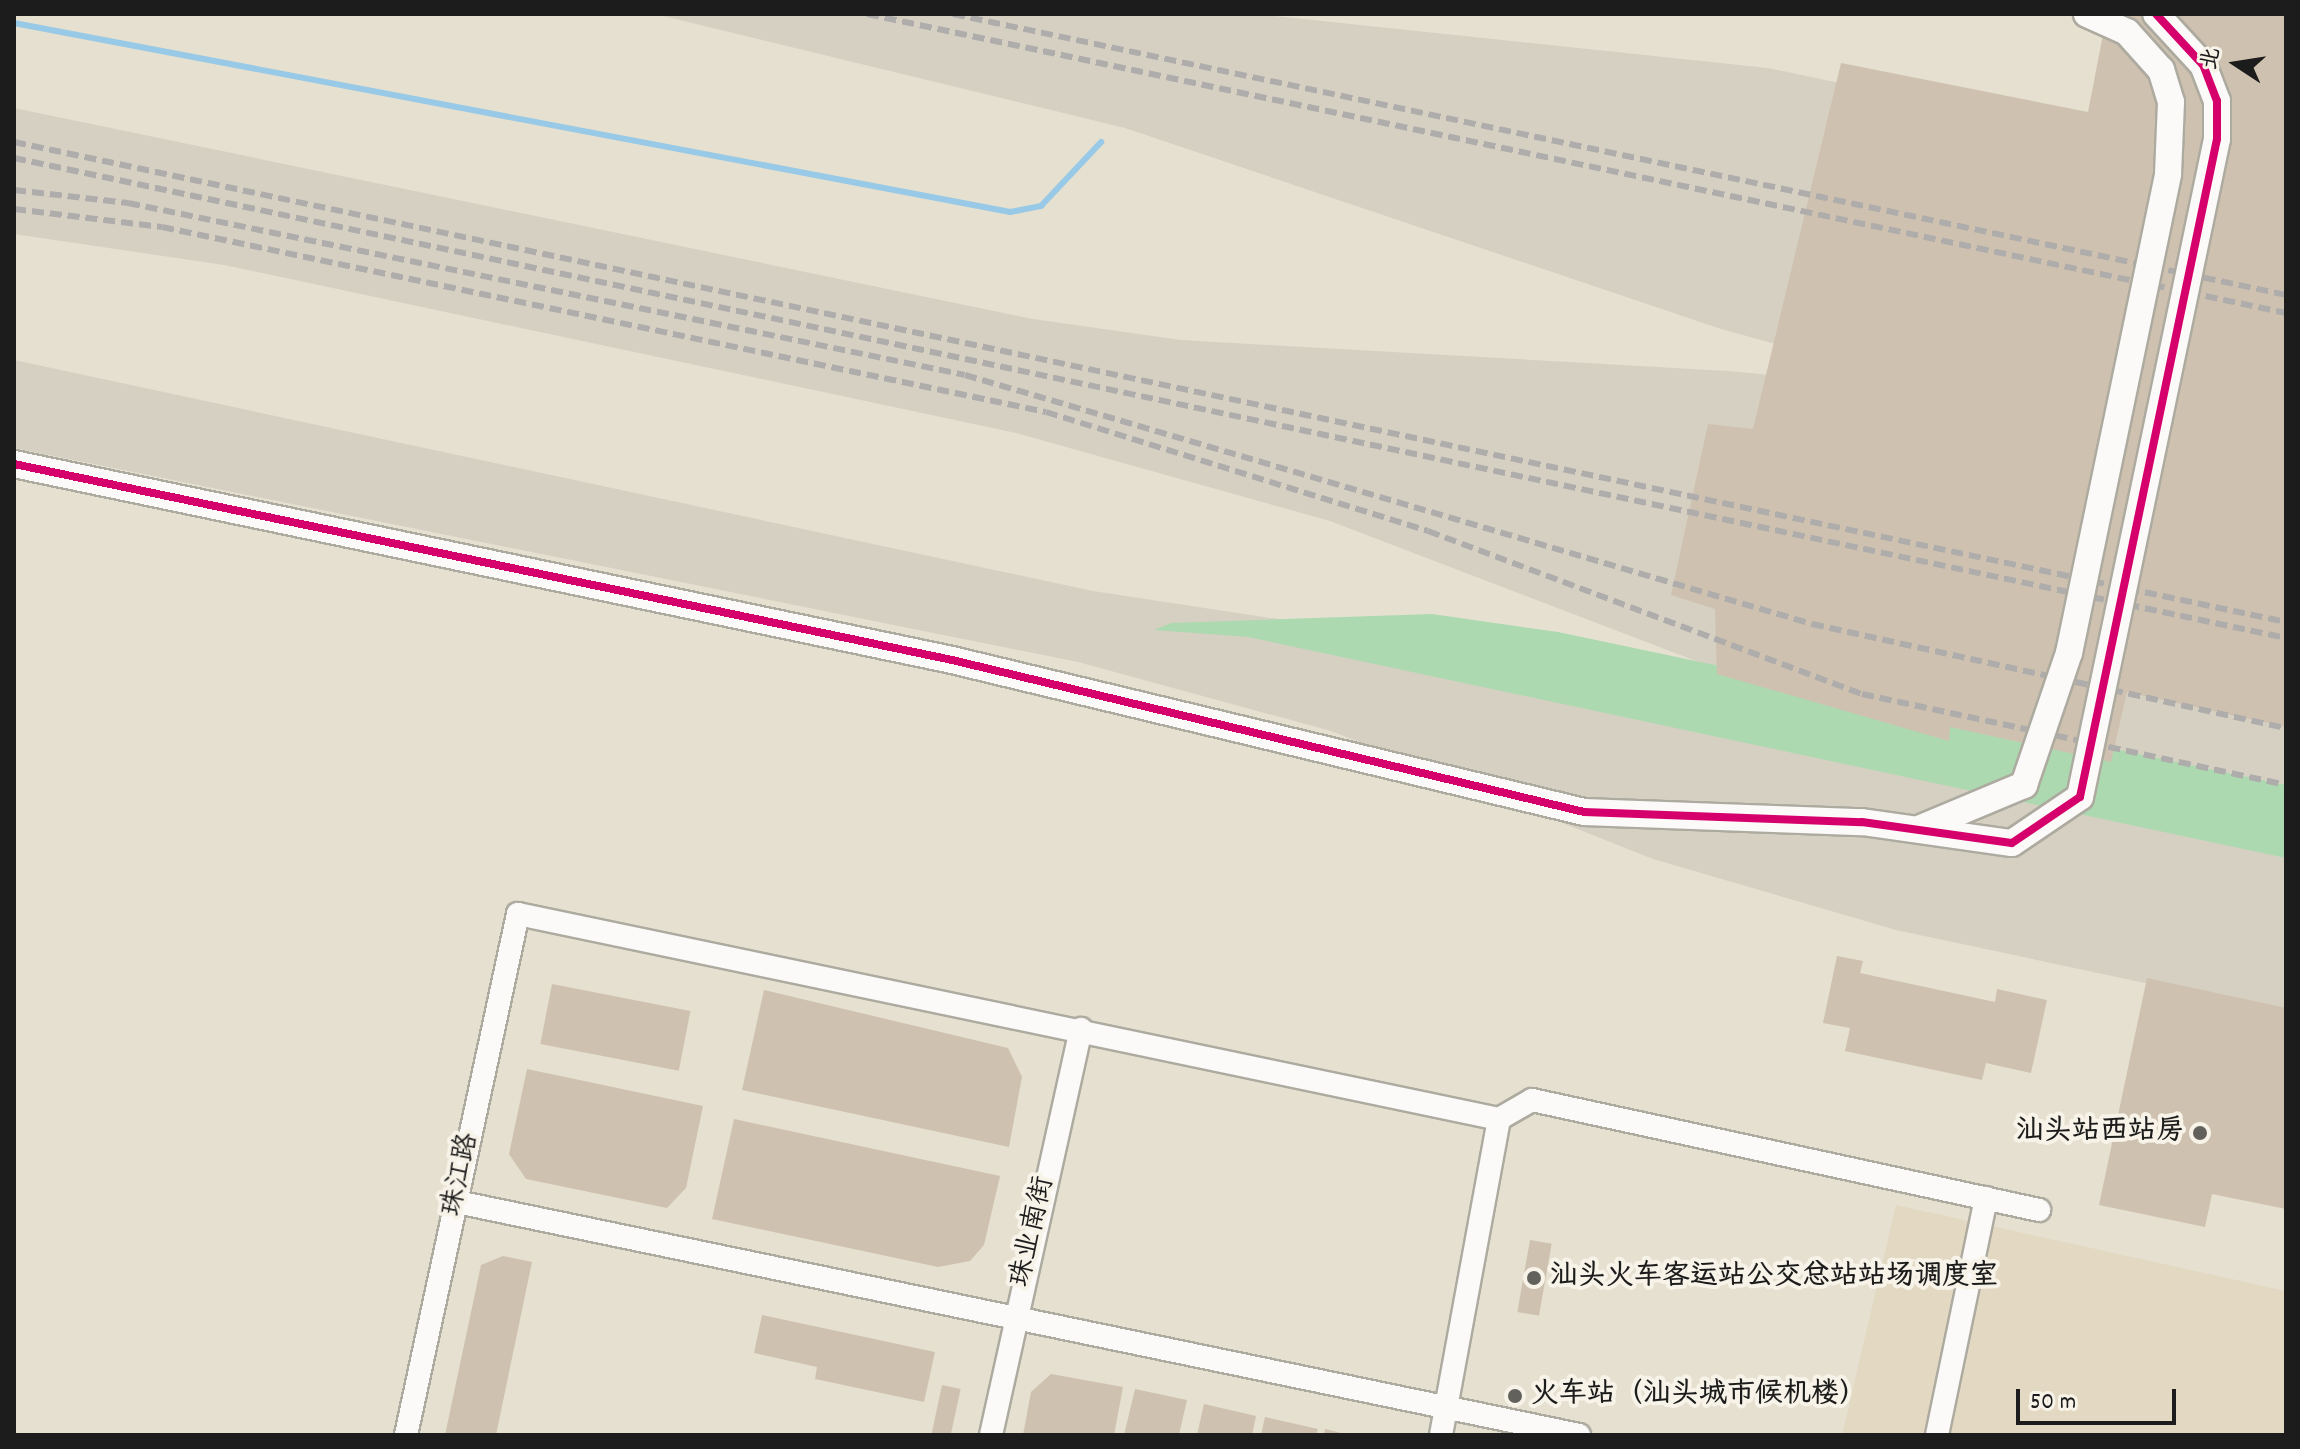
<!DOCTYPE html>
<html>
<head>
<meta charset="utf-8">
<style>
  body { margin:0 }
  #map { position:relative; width:2300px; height:1449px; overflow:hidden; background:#e5e0d0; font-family:Dekko,"LXGW WenKai TC",sans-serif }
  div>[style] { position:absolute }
  .built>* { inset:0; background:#e3d8c1 }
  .industrial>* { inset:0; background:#d6d0c3 }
  .green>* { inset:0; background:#add9b0 }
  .stream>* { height:6px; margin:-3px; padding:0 3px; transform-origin:3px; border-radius:3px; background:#98c9e6 }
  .building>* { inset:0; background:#cfc1af; transform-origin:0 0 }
  .roads { filter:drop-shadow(2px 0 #adaaa0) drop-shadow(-2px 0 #adaaa0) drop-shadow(0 2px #adaaa0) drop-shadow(0 -2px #adaaa0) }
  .minor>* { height:22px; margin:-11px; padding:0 11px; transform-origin:11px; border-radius:11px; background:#fbfaf8 }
  .rail>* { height:6px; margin-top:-3px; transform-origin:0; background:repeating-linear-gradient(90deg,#aeadab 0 12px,transparent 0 18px) }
  .bridges { filter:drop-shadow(2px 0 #adaaa0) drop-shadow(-2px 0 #adaaa0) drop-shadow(0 2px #adaaa0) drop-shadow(0 -2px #adaaa0) }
  .tertiary-bridge>* { height:26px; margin:-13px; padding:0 13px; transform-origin:13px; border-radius:13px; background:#fbfaf8 }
  .cycleway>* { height:8px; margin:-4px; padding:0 4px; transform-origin:4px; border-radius:4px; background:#d6006c }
  .dots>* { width:22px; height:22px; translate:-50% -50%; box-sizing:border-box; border:4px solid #f7f3e8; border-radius:50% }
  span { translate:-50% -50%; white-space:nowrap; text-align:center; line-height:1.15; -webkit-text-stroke:8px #f7f3e8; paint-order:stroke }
  .poi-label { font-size:28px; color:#1c1c1c; font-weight:700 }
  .right { translate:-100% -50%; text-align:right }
  .left { translate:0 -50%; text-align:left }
  .street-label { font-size:28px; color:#1c1c1c }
  .frame { position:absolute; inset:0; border:16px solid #1c1c1c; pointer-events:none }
  .north { position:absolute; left:2196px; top:24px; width:80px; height:80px; -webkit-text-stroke:6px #f7f3e8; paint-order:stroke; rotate:282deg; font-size:22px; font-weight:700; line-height:32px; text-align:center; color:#1c1c1c }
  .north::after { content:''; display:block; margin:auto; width:28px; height:36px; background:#1c1c1c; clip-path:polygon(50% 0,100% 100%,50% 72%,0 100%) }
  .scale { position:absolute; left:2016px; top:1389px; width:160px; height:36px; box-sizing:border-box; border:4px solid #1c1c1c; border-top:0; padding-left:10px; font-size:24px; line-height:28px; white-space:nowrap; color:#1c1c1c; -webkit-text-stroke:6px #f7f3e8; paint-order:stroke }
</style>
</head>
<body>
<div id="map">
  <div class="built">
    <div style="clip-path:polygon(1896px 1205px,2286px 1291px,2286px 1435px,1842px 1435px)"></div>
  </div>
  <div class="industrial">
    <div style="clip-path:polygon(655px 14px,1255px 14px,1768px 68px,2286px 177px,2286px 1013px,1896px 930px,1653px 859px,1331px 731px,1078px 662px,14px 448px,14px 360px,1093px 591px,1667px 678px,1717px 669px,1330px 521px,1016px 433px,224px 265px,14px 234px,14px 108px,1033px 319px,1181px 340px,1729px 371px,1954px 393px,1721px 329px,1125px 128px)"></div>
  </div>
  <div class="green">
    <div style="clip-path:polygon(1432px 614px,1558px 632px,2286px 785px,2286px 858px,1248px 637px,1154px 630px,1171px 623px)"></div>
  </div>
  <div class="stream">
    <div style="left:14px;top:23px;width:1014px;rotate:10.74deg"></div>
    <div style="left:1010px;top:212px;width:32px;rotate:-11deg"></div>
    <div style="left:1041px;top:206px;width:88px;rotate:-46.8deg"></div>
  </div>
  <div class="building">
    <div style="clip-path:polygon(2107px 14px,2286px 14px,2286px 727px,2127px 692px,2111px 762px,1950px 727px,1949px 741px,1717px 674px,1715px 609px,1671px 595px,1708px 424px,1753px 429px,1841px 63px,2088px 112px)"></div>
    <div style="clip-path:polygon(1837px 956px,1863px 961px,1860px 973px,1995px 1002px,1997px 989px,2047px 1000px,2031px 1073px,1986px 1063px,1982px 1080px,1845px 1051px,1850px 1028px,1823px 1023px)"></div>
    <div style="clip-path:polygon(2147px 978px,2286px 1008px,2286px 1209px,2212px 1194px,2205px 1227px,2099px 1205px)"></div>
    <div style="left:552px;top:984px;width:141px;height:61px;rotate:11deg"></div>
    <div style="clip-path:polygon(764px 990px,1008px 1048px,1022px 1077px,1009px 1147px,742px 1090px)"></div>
    <div style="clip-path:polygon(527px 1069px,703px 1106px,686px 1188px,667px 1208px,526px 1179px,509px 1154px)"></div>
    <div style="clip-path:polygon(734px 1119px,1000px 1176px,984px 1245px,970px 1261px,938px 1267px,712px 1219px)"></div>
    <div style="left:1530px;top:1240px;width:22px;height:73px;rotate:10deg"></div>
    <div style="clip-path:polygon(503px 1256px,532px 1262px,496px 1435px,445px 1435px,481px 1265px)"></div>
    <div style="clip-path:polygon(762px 1315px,935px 1352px,924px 1402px,815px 1379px,817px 1367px,754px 1353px)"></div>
    <div style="clip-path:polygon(1051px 1374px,1123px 1387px,1114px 1435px,1023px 1435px,1031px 1392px)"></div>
    <div style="left:942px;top:1385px;width:19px;height:51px;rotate:12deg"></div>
    <div style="clip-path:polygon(1135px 1389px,1187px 1400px,1179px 1435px,1124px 1435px)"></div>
    <div style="clip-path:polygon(1204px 1404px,1256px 1416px,1252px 1435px,1197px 1435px)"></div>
    <div style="clip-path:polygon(1265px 1417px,1318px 1429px,1316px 1435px,1261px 1435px)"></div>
    <div style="clip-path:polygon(1325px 1429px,1345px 1434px,1344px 1435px,1324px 1435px)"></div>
  </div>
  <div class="roads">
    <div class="minor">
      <div style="left:457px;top:1202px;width:1146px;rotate:11.73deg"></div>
      <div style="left:406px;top:1435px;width:533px;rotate:-77.87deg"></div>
      <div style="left:518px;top:914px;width:1002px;rotate:11.8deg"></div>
      <div style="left:1499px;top:1119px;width:38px;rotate:-30deg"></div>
      <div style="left:1532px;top:1100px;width:519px;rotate:12.24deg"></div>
      <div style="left:991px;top:1435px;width:416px;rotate:-77.5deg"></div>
      <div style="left:1441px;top:1435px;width:321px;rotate:-79.6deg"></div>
      <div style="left:1937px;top:1435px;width:242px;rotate:-78.3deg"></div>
    </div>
  </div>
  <div class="rail">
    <div style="left:867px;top:14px;width:1450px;rotate:11.9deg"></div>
    <div style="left:953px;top:14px;width:1362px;rotate:11.9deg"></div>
    <div style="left:14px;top:142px;width:2322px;rotate:11.93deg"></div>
    <div style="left:14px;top:158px;width:2322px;rotate:11.93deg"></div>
    <div style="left:14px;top:190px;width:115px;rotate:6.5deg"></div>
    <div style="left:128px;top:203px;width:854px;rotate:11.61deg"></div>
    <div style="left:965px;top:375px;width:883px;rotate:16.38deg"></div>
    <div style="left:1812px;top:624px;width:485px;rotate:12.4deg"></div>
    <div style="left:14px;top:209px;width:149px;rotate:6.9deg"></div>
    <div style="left:162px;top:227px;width:903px;rotate:11.82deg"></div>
    <div style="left:1046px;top:412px;width:400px;rotate:17.3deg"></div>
    <div style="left:1428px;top:531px;width:464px;rotate:20.6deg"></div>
    <div style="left:1862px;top:694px;width:434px;rotate:12.1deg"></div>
  </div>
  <div class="bridges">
    <div class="tertiary-bridge">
      <div style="left:14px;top:464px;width:958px;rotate:11.8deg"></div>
      <div style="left:952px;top:660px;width:650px;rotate:13.52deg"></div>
      <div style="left:1584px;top:812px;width:278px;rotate:2.1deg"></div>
      <div style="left:1862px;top:822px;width:151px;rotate:8deg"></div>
      <div style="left:2012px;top:843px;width:82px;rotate:-34.1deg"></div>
      <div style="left:2080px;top:797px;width:672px;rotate:-78.24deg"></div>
      <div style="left:2217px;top:139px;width:38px;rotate:-90deg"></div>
      <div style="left:2217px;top:101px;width:39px;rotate:-111deg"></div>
      <div style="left:2203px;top:65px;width:69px;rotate:-132.7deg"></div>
      <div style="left:1921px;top:828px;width:112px;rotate:-22.7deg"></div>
      <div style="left:2024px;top:785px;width:139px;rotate:-71.2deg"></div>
      <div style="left:2069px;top:653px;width:489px;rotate:-78.3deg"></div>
      <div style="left:2168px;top:174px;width:72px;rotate:-87.6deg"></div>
      <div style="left:2171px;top:102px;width:34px;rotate:-107deg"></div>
      <div style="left:2161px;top:70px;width:51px;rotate:-131.8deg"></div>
      <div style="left:2127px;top:32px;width:44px;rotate:-155.8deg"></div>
    </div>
  </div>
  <div class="cycleway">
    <div style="left:14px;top:464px;width:958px;rotate:11.8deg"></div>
    <div style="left:952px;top:660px;width:650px;rotate:13.52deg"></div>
    <div style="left:1584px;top:812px;width:278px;rotate:2.1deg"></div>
    <div style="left:1862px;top:822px;width:151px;rotate:8deg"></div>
    <div style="left:2012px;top:843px;width:82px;rotate:-34.1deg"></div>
    <div style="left:2080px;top:797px;width:672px;rotate:-78.24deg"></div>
    <div style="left:2217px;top:139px;width:38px;rotate:-90deg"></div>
    <div style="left:2217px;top:101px;width:39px;rotate:-111deg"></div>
    <div style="left:2203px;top:65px;width:69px;rotate:-132.7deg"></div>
  </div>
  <div class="dots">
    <div style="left:2200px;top:1133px;background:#62615b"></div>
    <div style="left:1534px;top:1278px;background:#62615b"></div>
    <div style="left:1515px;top:1396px;background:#62615b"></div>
  </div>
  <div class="poi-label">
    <span class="right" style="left:2184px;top:1133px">汕头站西站房</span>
    <span class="left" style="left:1550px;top:1278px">汕头火车客运站公交总站站场调度室</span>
    <span class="left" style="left:1531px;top:1396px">火车站（汕头城市候机楼）</span>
  </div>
  <div class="street-label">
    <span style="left:462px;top:1175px;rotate:-78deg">珠江路</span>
    <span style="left:1034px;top:1232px;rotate:-77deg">珠业南街</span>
  </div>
  <div class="frame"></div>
  <div class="north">北</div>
  <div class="scale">50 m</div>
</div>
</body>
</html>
